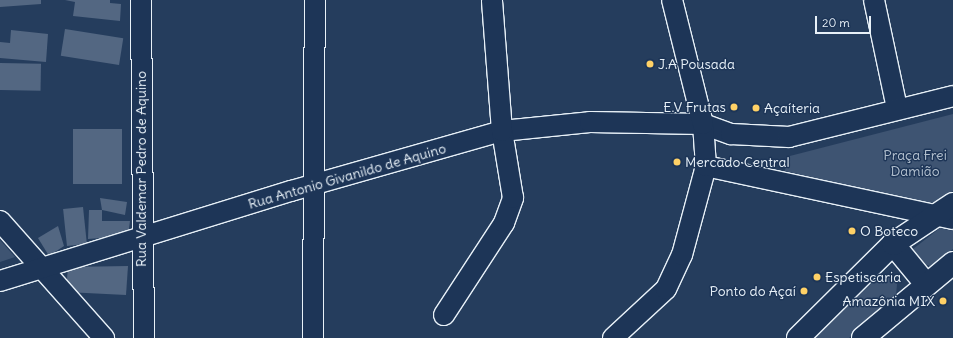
<!DOCTYPE html>
<html>
<head>
<meta charset="utf-8">
<style>
  body { margin:0 }
  #map { position:relative; width:953px; height:338px; overflow:hidden; background:#253d5d; font-family:Delius,sans-serif }
  div>[style] { position:absolute }
  .green>* { inset:0; background:#3e5472 }
  .building>* { inset:0; background:#536782; transform-origin:0 0 }
  .roads { filter:drop-shadow(1px 0 #e8f1f8) drop-shadow(-1px 0 #e8f1f8) drop-shadow(0 1px #e8f1f8) drop-shadow(0 -1px #e8f1f8) }
  .minor>* { height:20px; margin:-10px; padding:0 10px; transform-origin:10px; border-radius:10px; background:#1d3557 }
  .secondary>* { height:22px; margin:-11px; padding:0 11px; transform-origin:11px; border-radius:11px; background:#1d3557 }
  .dots>* { width:11px; height:11px; translate:-50% -50%; box-sizing:border-box; border:2px solid #1d3557; border-radius:50% }
  span { translate:-50% -50%; white-space:nowrap; text-align:center; line-height:1.15; -webkit-text-stroke:3px #1d3557; paint-order:stroke }
  .poi-label { font-size:14px; color:#e8f1f8 }
  .left { translate:0 -50%; text-align:left }
  .right { translate:-100% -50%; text-align:right }
  .park-label { font-size:14px; color:#b5c2d0 }
  .street-label { font-size:14px; color:#e8f1f8 }
  .scale { position:absolute; left:815px; top:16px; width:56px; height:18px; box-sizing:border-box; border:2px solid #e8f1f8; border-top:0; padding-left:5px; font-size:12px; line-height:14px; white-space:nowrap; color:#e8f1f8; -webkit-text-stroke:3px #1d3557; paint-order:stroke }
</style>
</head>
<body>
<div id="map">
  <div class="green">
    <div style="clip-path:polygon(953px 114px,953px 191px,935px 202px,921px 203px,785px 171px,786px 157px)"></div>
    <div style="clip-path:polygon(940px 228px,953px 231px,953px 249px,930px 266px,921px 263px,913px 249px)"></div>
    <div style="clip-path:polygon(0 240px,15px 257px,0 262px)"></div>
    <div style="clip-path:polygon(890px 276px,897px 284px,896px 296px,849px 338px,813px 338px,874px 281px)"></div>
  </div>
  <div class="building">
    <div style="clip-path:polygon(0 0,41px 0,41px 4px,0 7px)"></div>
    <div style="clip-path:polygon(65px 0,110px 0,110px 3px,121px 4px,120px 21px,73px 16px,75px 2px)"></div>
    <div style="left:65px;top:29px;width:59px;height:27px;rotate:9deg"></div>
    <div style="clip-path:polygon(11px 30px,48px 34px,46px 62px,0 58px,0 42px,10px 43px)"></div>
    <div style="left:0;top:63px;width:41px;height:27px;rotate:1deg"></div>
    <div style="left:73px;top:129px;width:49px;height:55px"></div>
    <div style="clip-path:polygon(100px 198px,127px 202px,125px 215px,102px 210px)"></div>
    <div style="left:83px;top:207px;width:37px;height:20px;rotate:84deg"></div>
    <div style="clip-path:polygon(89px 210px,102px 210px,102px 221px,130px 221px,128px 236px,88px 239px)"></div>
    <div style="clip-path:polygon(58px 226px,64px 246px,49px 256px,38px 238px)"></div>
    <div style="clip-path:polygon(128px 266px,126px 295px,66px 292px,68px 267px)"></div>
  </div>
  <div class="roads">
    <div class="minor">
      <div style="left:141px;top:0;width:338px;rotate:89.5deg"></div>
      <div style="left:874px;top:0;width:110px;rotate:78deg"></div>
      <div style="left:706px;top:166px;width:253px;rotate:12.1deg"></div>
      <div style="left:0;top:221px;width:157px;rotate:48.4deg"></div>
      <div style="left:0;top:281px;width:305px;rotate:-17.2deg"></div>
      <div style="left:291px;top:191px;width:219px;rotate:-15.9deg"></div>
      <div style="left:502px;top:131px;width:88px;rotate:-5.8deg"></div>
      <div style="left:590px;top:122px;width:113px;rotate:1deg"></div>
      <div style="left:703px;top:124px;width:30px;rotate:20deg"></div>
      <div style="left:731px;top:134px;width:58px;rotate:3deg"></div>
      <div style="left:789px;top:137px;width:169px;rotate:-14deg"></div>
      <div style="left:444px;top:315px;width:110px;rotate:-56.9deg"></div>
      <div style="left:504px;top:223px;width:27px;rotate:-70deg"></div>
      <div style="left:513px;top:198px;width:68px;rotate:-99.3deg"></div>
      <div style="left:502px;top:131px;width:131px;rotate:-94.4deg"></div>
      <div style="left:313px;top:338px;width:338px;rotate:-89.7deg"></div>
      <div style="left:613px;top:338px;width:72px;rotate:-42.8deg"></div>
      <div style="left:666px;top:289px;width:38px;rotate:-65deg"></div>
      <div style="left:682px;top:255px;width:92px;rotate:-74.9deg"></div>
      <div style="left:706px;top:166px;width:42px;rotate:-94.1deg"></div>
      <div style="left:703px;top:124px;width:128px;rotate:-104deg"></div>
    </div>
    <div class="secondary">
      <div style="left:893px;top:244px;width:50px;rotate:50.6deg"></div>
      <div style="left:798px;top:338px;width:134px;rotate:-44.7deg"></div>
      <div style="left:893px;top:244px;width:72px;rotate:-33.7deg"></div>
      <div style="left:863px;top:338px;width:117px;rotate:-39.8deg"></div>
    </div>
  </div>
  <div class="dots">
    <div style="left:650px;top:64px;background:#ffd166"></div>
    <div style="left:734px;top:107px;background:#ffd166"></div>
    <div style="left:756px;top:108px;background:#ffd166"></div>
    <div style="left:677px;top:162px;background:#ffd166"></div>
    <div style="left:852px;top:231px;background:#ffd166"></div>
    <div style="left:817px;top:277px;background:#ffd166"></div>
    <div style="left:804px;top:291px;background:#ffd166"></div>
    <div style="left:943px;top:301px;background:#ffd166"></div>
  </div>
  <div class="poi-label">
    <span class="left" style="left:658px;top:64px">J.A Pousada</span>
    <span class="right" style="left:726px;top:107px">E.V Frutas</span>
    <span class="left" style="left:764px;top:108px">Açaíteria</span>
    <span class="left" style="left:685px;top:162px">Mercado Central</span>
    <span class="left" style="left:860px;top:231px">O Boteco</span>
    <span class="left" style="left:825px;top:277px">Espetiscaria</span>
    <span class="right" style="left:796px;top:291px">Ponto do Açaí</span>
    <span class="right" style="left:935px;top:301px">Amazônia MIX</span>
  </div>
  <div class="park-label">
    <span style="left:915px;top:163px">Praça Frei<br>Damião</span>
  </div>
  <div class="street-label">
    <span style="left:141px;top:169px;rotate:-90deg">Rua Valdemar Pedro de Aquino</span>
    <span style="left:347px;top:176px;rotate:-16deg">Rua Antonio Givanildo de Aquino</span>
  </div>
  <div class="scale">20 m</div>
</div>
</body>
</html>
